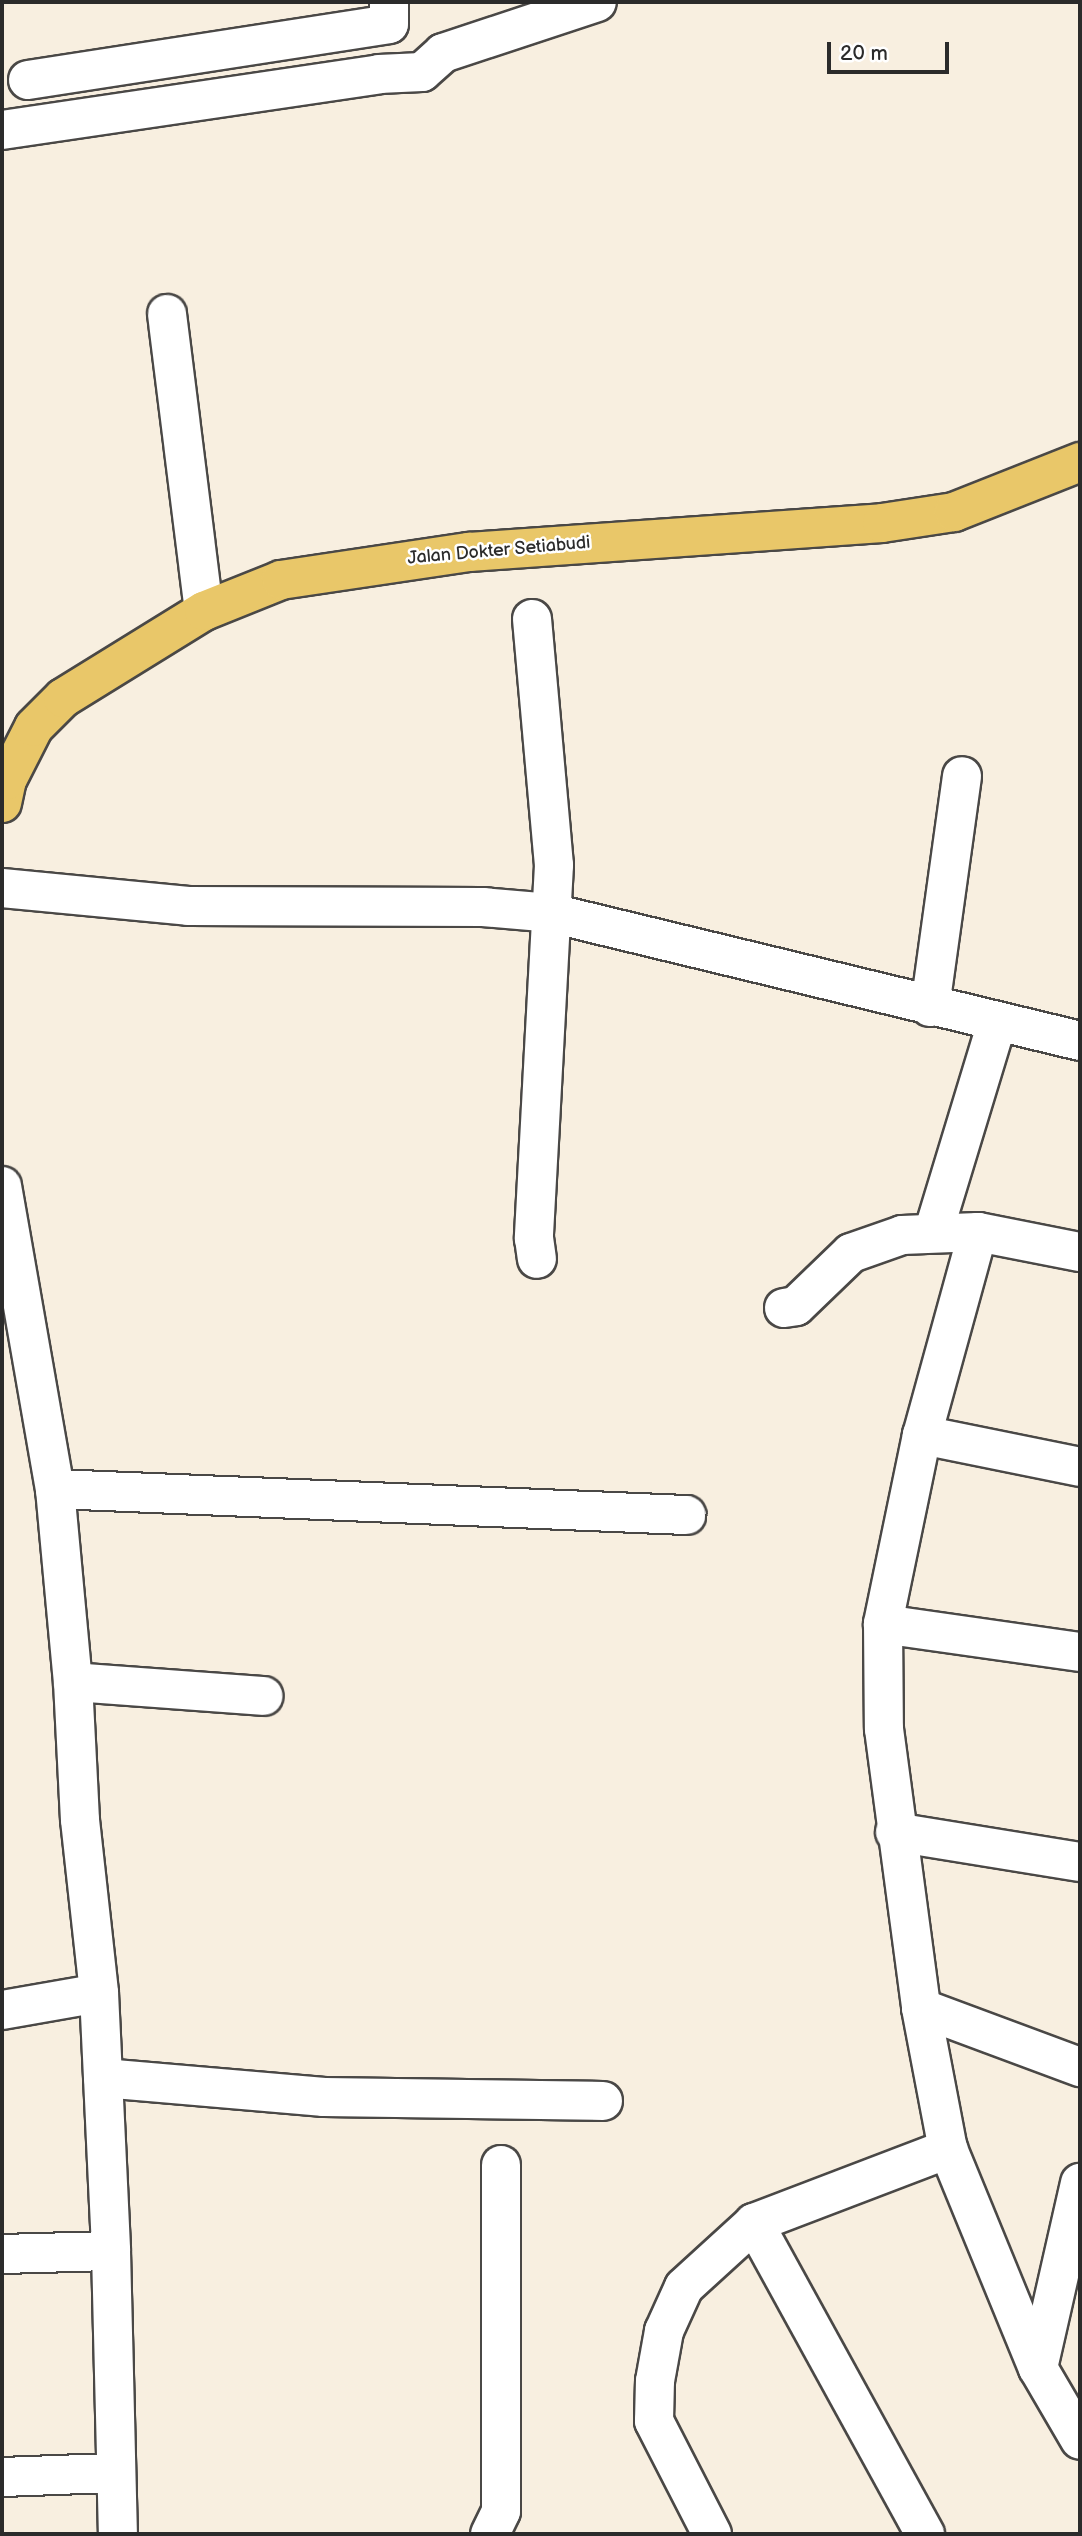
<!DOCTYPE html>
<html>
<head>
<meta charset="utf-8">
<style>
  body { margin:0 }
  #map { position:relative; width:1082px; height:2536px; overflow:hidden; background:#f8efe0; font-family:"Balsamiq Sans",sans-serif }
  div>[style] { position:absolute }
  .roads { filter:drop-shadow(2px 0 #4a4846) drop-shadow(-2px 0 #4a4846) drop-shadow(0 2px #4a4846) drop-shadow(0 -2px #4a4846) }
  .minor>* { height:38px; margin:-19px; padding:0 19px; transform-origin:19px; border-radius:19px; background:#fff }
  .major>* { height:38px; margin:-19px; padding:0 19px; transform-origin:19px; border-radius:19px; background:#e9c769 }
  span { translate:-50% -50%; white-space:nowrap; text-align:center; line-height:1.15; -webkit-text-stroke:5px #fff; paint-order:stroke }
  .street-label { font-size:18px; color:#2b2b2b }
  .frame { position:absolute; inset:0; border:4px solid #2b2b2b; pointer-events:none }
  .scale { position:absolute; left:827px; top:42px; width:122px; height:32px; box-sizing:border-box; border:4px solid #2b2b2b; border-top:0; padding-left:9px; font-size:21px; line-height:24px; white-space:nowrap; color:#2b2b2b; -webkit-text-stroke:5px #fff; paint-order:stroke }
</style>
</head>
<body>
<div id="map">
  <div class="roads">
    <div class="minor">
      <div style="left:28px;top:80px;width:365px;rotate:-8.8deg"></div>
      <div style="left:389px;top:24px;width:22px;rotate:-90deg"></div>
      <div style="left:2px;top:130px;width:381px;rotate:-8.4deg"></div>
      <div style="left:379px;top:74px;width:43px;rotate:-2.7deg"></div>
      <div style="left:422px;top:72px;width:28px;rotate:-42deg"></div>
      <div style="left:443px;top:53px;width:162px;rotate:-18.3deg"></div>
      <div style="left:167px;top:314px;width:299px;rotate:82.9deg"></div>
      <div style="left:532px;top:619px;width:247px;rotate:84.9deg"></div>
      <div style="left:554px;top:865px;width:374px;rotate:93.1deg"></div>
      <div style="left:534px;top:1238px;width:21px;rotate:82deg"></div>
      <div style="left:2px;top:888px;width:187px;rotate:5.5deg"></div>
      <div style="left:188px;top:906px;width:295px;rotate:0.2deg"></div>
      <div style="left:483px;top:907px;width:68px;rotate:5deg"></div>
      <div style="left:551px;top:913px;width:544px;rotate:13.6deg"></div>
      <div style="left:930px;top:1007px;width:233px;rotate:-82.1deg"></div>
      <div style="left:2px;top:1186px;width:308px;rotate:80.1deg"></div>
      <div style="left:55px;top:1489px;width:194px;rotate:84.7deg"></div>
      <div style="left:73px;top:1682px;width:138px;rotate:87.1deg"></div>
      <div style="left:80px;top:1820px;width:174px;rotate:83.7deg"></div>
      <div style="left:99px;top:1993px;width:258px;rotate:87.3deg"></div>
      <div style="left:111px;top:2251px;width:283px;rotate:88.6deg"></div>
      <div style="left:934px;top:1230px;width:217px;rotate:-73.1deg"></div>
      <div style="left:978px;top:1232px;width:211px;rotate:105.4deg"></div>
      <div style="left:922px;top:1435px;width:193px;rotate:101.7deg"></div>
      <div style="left:883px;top:1624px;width:105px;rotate:89.5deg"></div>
      <div style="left:884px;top:1729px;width:281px;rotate:82.4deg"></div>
      <div style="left:921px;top:2008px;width:144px;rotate:79.2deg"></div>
      <div style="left:948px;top:2149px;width:237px;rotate:67.7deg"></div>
      <div style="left:1038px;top:2368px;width:83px;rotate:59.7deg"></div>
      <div style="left:784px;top:1308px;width:12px;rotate:-9deg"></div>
      <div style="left:796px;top:1306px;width:76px;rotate:-43.9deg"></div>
      <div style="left:851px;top:1253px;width:54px;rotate:-19.4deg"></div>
      <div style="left:902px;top:1235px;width:76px;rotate:-2.3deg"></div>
      <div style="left:978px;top:1232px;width:104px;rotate:11.1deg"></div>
      <div style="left:922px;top:1435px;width:161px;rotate:11.4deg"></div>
      <div style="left:55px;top:1489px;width:632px;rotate:2.36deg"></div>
      <div style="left:883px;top:1624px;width:199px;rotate:8.1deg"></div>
      <div style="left:73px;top:1682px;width:191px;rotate:4.2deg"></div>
      <div style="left:895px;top:1832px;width:187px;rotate:9.2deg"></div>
      <div style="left:921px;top:2008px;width:170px;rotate:20.4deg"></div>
      <div style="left:2px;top:2010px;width:98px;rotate:-9.9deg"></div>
      <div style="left:103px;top:2078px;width:222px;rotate:4.9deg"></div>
      <div style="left:324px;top:2097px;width:279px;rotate:0.8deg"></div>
      <div style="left:754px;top:2223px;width:355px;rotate:61.2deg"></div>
      <div style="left:2px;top:2254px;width:109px;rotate:-1.6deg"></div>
      <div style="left:1038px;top:2368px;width:190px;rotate:-77.2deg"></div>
      <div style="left:2px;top:2477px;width:111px;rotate:-2.1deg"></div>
      <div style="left:490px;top:2534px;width:25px;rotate:-64deg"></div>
      <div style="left:501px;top:2511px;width:346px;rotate:-90deg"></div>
      <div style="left:712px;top:2534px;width:127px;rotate:-117.2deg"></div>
      <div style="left:654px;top:2421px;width:40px;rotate:-88.6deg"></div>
      <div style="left:655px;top:2381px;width:51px;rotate:-79.8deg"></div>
      <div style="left:664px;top:2331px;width:48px;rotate:-65.6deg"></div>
      <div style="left:684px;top:2287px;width:95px;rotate:-42.4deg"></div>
      <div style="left:754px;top:2223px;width:208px;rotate:-20.9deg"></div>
    </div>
    <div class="major">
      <div style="left:2px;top:803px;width:24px;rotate:-78deg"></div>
      <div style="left:7px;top:780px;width:59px;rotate:-63deg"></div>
      <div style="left:34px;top:727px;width:41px;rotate:-45deg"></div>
      <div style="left:63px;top:698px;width:166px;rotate:-31.7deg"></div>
      <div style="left:204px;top:611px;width:83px;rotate:-21.9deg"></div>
      <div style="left:281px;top:580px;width:190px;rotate:-8.5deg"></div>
      <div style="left:469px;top:552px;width:414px;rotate:-4deg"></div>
      <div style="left:882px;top:523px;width:73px;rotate:-8.7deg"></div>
      <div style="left:954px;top:512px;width:136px;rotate:-21.6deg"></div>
    </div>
  </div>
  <div class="street-label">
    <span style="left:499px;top:551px;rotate:-5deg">Jalan Dokter Setiabudi</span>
  </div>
  <div class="frame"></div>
  <div class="scale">20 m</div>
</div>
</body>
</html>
